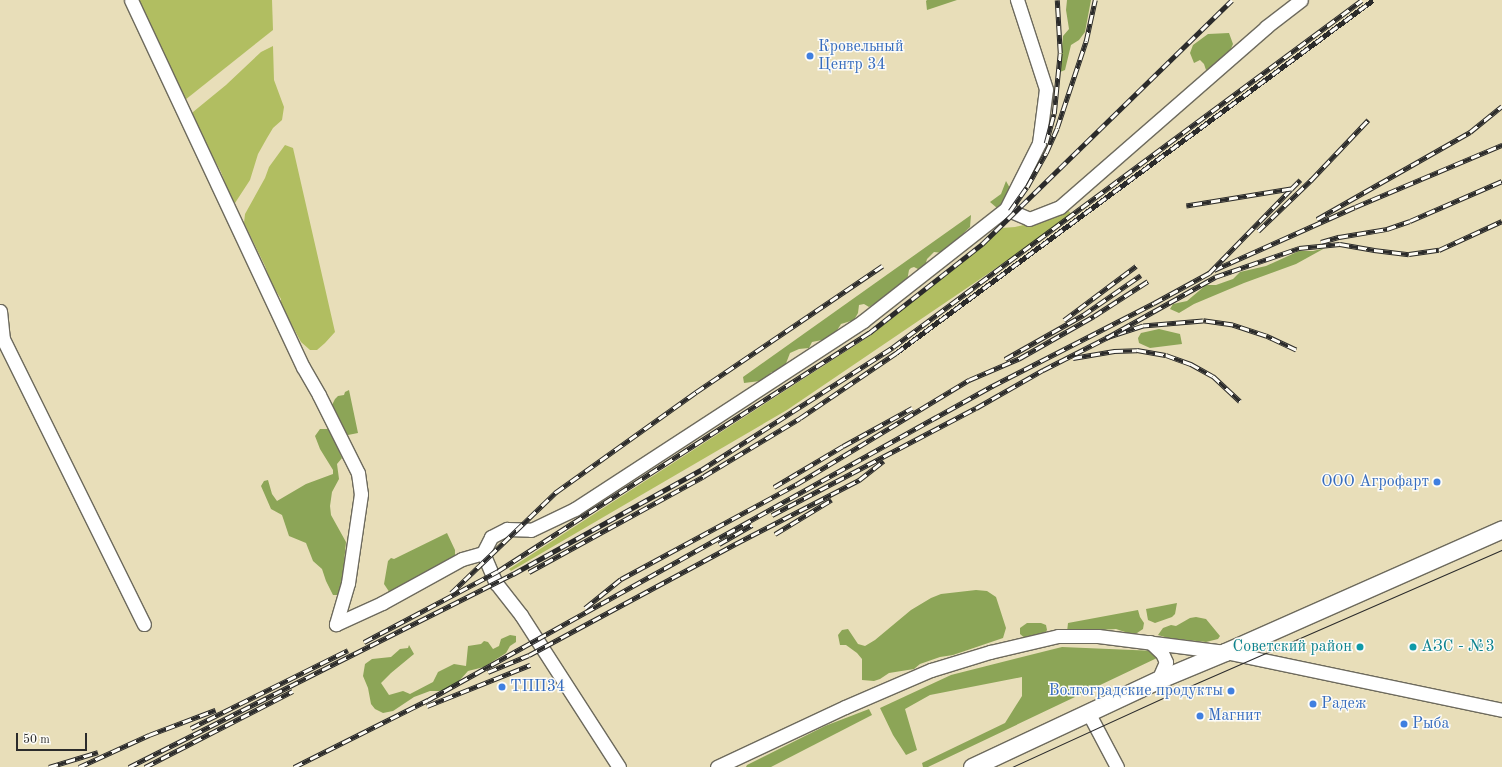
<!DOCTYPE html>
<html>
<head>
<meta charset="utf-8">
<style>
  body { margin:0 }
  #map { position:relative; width:1502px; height:767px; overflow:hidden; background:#e8deb9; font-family:"Old Standard TT",serif }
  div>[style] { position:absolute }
  .green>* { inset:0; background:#b1be61 }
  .forest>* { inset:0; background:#8ca557 }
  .roads { filter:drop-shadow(1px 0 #6d6a5d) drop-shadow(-1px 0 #6d6a5d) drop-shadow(0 1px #6d6a5d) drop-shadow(0 -1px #6d6a5d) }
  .minor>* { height:13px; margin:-6.5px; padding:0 6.5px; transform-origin:6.5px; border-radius:6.5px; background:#fff }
  .major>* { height:17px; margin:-8.5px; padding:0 8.5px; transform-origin:8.5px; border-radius:8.5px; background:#fff }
  .tram>* { height:1px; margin:-0.5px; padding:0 0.5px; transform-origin:0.5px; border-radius:0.5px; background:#2b2b2b }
  .rail>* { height:4.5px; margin-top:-2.25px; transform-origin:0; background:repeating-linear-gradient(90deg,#fdfcf7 0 9px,#2b2b2b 0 18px); box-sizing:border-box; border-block:1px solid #2b2b2b }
  .dots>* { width:11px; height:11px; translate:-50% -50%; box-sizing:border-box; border:2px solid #fdfcf7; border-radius:50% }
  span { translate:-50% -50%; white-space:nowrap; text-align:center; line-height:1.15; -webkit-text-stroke:3px #fdfcf7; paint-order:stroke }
  .shop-label { font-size:16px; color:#366cbe }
  .left { translate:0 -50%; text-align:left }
  .right { translate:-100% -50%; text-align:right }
  .culture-label { font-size:16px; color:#0d838f }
  .scale { position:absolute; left:16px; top:733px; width:71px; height:18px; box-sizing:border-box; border:2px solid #2b2b2b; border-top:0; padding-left:5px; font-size:12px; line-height:14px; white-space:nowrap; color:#2b2b2b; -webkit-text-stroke:3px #fdfcf7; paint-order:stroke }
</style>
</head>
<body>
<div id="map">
  <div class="green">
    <div style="clip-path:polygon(136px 0,272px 0,273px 30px,185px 100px)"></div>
    <div style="clip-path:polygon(273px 46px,274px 80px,284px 107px,282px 120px,273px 128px,267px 138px,258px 154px,250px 180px,235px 203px,232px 201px,221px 172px,192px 119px,193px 112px,226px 85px,261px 52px)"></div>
    <div style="clip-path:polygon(285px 145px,293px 148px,335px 332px,325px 343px,317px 350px,310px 350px,301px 342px,281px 305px,281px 299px,271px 283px,265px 266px,244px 223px,245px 214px,265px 178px,269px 167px)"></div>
    <div style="clip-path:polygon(1066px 208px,1073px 216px,787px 410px,511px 571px,509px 569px,871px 335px,980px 247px,1002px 228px,1015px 227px,1050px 219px,1059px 214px)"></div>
  </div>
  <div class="forest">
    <div style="clip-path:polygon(927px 0,957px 0,927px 10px,926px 1px)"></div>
    <div style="clip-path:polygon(1067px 0,1091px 0,1085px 32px,1079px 40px,1071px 45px,1065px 70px,1060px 72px,1063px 36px,1069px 29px,1066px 10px)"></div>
    <div style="clip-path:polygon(1229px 33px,1233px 44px,1230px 51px,1226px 53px,1213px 68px,1206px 70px,1204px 64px,1200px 60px,1194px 63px,1190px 53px,1193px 45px,1208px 34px)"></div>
    <div style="clip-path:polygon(1006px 181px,1011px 190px,1005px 205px,997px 208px,990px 202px,1001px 194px)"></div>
    <div style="clip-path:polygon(971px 215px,970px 227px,943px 253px,934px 252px,927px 259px,925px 266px,920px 270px,914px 267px,911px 268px,909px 270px,907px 281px,874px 304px,869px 307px,864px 304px,859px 305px,858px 313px,854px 320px,841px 324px,836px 332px,822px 340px,812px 342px,809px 348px,799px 349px,790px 353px,785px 366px,779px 372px,771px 372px,770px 375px,760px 381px,744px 383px,743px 377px)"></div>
    <div style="clip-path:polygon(1325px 248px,1296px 264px,1244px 283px,1194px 304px,1179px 313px,1170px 309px,1173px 304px,1187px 301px,1206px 285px,1216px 285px,1233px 279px,1240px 272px,1266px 266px,1299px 251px,1313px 251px)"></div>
    <div style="clip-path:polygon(1159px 329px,1180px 334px,1182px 344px,1150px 348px,1139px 343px,1138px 338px,1141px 333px)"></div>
    <div style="clip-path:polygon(349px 390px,358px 433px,348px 435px,341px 431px,331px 407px,335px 399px,338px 396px,344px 395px,345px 392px)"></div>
    <div style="clip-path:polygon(320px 429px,329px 429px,342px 458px,337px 464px,339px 479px,332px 492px,330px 506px,331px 515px,346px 542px,341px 595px,333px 595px,326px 581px,322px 569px,313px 561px,306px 543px,289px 536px,282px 515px,271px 509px,261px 486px,264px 481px,268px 480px,272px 494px,277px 501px,306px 484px,333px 474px,333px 470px,320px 449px,315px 436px)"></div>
    <div style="clip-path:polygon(447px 533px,455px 550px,455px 556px,390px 593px,384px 584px,388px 561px,391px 558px,394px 559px)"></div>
    <div style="clip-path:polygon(976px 590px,987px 591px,996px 597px,1006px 628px,1003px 638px,953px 655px,940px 657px,920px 664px,914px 669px,889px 673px,880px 679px,874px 681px,862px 680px,862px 659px,857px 653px,846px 645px,840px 645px,838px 635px,842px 630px,848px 629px,858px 644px,865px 646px,875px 640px,911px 610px,931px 598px,941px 594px)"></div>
    <div style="clip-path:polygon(1177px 603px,1175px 614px,1172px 617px,1155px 623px,1148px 620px,1146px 609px)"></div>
    <div style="clip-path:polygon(1138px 610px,1140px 617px,1144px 623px,1143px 629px,1137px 633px,1131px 634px,1116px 629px,1067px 632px,1068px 623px)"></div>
    <div style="clip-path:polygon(1196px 617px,1206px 619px,1220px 636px,1218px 639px,1206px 642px,1168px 638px,1158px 635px,1163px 628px,1171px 625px,1176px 626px,1190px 618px)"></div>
    <div style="clip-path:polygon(1027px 623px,1041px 623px,1046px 625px,1047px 630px,1045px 633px,1026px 639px,1020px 634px,1020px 628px)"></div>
    <div style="clip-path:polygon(510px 635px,516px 636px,516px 642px,510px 646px,506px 653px,484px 667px,468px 671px,452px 689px,439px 691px,430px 691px,414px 697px,393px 711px,383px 713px,375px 709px,371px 704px,368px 688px,363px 676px,365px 664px,372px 659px,391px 657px,400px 649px,408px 648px,409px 645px,414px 654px,391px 673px,381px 683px,389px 695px,403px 691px,410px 694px,433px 682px,438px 672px,454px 664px,466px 666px,468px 646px,481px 644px,484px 641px,488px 642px,493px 649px,499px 646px,501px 639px)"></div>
    <div style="clip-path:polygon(1062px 647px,1156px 651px,1157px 658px,928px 767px,923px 767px,922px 763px,1005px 723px,1022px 696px,1022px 677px,930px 695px,905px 709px,917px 750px,906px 755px,893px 735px,880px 708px,951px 675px)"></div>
    <div style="clip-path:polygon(869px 709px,872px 715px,771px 767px,746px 767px,747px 765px,825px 726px)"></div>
  </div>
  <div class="roads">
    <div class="minor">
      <div style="left:131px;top:0;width:405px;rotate:64.9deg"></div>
      <div style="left:303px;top:367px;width:32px;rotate:60deg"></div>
      <div style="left:319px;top:395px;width:87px;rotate:63.4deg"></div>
      <div style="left:358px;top:473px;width:21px;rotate:82deg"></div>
      <div style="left:361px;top:494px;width:90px;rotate:98.3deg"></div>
      <div style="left:348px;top:583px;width:43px;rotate:106.3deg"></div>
      <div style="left:1006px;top:209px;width:25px;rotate:23deg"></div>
      <div style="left:1029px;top:219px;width:33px;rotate:-21deg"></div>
      <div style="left:1060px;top:207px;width:274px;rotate:-41.1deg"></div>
      <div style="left:1266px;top:27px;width:44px;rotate:-37.6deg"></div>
      <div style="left:0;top:311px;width:28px;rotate:84deg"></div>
      <div style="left:3px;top:339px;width:318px;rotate:63.7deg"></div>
      <div style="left:483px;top:553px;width:33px;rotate:67deg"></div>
      <div style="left:496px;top:583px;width:41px;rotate:52deg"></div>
      <div style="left:521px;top:615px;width:181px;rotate:57.2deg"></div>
      <div style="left:336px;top:624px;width:51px;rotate:-24.5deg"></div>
      <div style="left:382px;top:603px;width:91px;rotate:-28.8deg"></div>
      <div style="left:462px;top:559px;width:22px;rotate:-16deg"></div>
      <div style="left:483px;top:553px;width:18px;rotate:-63deg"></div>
      <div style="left:491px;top:537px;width:18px;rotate:-27deg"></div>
      <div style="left:507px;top:529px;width:24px;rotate:2deg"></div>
      <div style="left:531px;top:530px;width:49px;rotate:-25.5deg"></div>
      <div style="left:575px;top:509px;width:344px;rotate:-33.1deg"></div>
      <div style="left:863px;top:321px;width:182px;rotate:-38.1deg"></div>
      <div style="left:1006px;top:209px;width:74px;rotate:-63.4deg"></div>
      <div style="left:1039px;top:143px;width:54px;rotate:-82.6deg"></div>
      <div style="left:1046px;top:89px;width:94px;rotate:-108deg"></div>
      <div style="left:1150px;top:642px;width:16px;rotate:43deg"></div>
      <div style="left:1162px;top:653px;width:10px;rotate:66deg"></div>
      <div style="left:1166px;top:662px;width:20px;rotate:114deg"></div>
      <div style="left:1089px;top:714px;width:60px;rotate:62.2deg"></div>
      <div style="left:717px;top:767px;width:141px;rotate:-25.1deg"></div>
      <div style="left:845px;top:707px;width:94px;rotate:-23.3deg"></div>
      <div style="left:931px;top:670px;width:62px;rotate:-17deg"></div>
      <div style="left:990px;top:652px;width:70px;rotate:-13.2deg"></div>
      <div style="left:1058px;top:636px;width:40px"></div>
      <div style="left:1098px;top:636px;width:128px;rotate:7.2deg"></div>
      <div style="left:1225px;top:652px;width:283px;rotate:11.8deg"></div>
    </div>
    <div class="major">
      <div style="left:972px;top:767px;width:205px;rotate:-25.1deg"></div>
      <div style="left:1158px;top:680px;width:73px;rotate:-22.7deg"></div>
      <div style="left:1225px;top:652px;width:303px;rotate:-23.9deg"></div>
    </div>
  </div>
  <div class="tram">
    <div style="left:1012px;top:767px;width:178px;rotate:-24.6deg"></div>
    <div style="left:1174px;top:693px;width:358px;rotate:-23.6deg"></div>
  </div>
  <div class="rail">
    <div style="left:1046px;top:143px;width:30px;rotate:-75deg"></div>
    <div style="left:1054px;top:114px;width:61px;rotate:-84.4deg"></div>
    <div style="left:1060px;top:53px;width:53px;rotate:-93.2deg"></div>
    <div style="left:1291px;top:189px;width:13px;rotate:-45deg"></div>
    <div style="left:1010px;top:211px;width:29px;rotate:-55deg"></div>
    <div style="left:1027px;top:187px;width:39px;rotate:-61deg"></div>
    <div style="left:1046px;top:153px;width:27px;rotate:-66deg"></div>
    <div style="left:1057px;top:128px;width:92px;rotate:-71.6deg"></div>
    <div style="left:1086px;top:41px;width:42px;rotate:-77.6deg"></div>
    <div style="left:1317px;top:219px;width:176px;rotate:-29.6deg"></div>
    <div style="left:1470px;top:132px;width:41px;rotate:-39.1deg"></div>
    <div style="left:1258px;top:231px;width:74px;rotate:-43.9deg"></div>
    <div style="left:1311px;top:180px;width:83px;rotate:-46.5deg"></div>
    <div style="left:1321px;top:242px;width:19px;rotate:-16deg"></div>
    <div style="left:1339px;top:237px;width:49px;rotate:-9.5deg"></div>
    <div style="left:1387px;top:229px;width:24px;rotate:-19deg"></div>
    <div style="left:1410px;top:221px;width:100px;rotate:-23.5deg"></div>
    <div style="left:1214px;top:270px;width:154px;rotate:-24.1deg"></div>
    <div style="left:1355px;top:207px;width:160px;rotate:-22.9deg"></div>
    <div style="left:1064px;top:320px;width:90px;rotate:-36.9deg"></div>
    <div style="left:1296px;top:350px;width:33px;rotate:-155deg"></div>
    <div style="left:1266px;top:336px;width:35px;rotate:-162deg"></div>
    <div style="left:1233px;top:325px;width:30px;rotate:-172deg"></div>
    <div style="left:1203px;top:321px;width:60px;rotate:175.2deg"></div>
    <div style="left:1143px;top:326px;width:39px;rotate:162deg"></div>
    <div style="left:1106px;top:338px;width:125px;rotate:-29.2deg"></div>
    <div style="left:1215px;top:277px;width:89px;rotate:-19deg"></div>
    <div style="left:1299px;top:248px;width:41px;rotate:-5.6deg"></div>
    <div style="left:1340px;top:244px;width:35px;rotate:10deg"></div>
    <div style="left:1374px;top:250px;width:35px;rotate:7deg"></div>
    <div style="left:1409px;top:254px;width:30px;rotate:-8deg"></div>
    <div style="left:1439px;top:250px;width:69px;rotate:-24.7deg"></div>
    <div style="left:1073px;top:358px;width:42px;rotate:-9.7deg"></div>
    <div style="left:1114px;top:351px;width:23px;rotate:-2deg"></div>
    <div style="left:1137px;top:350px;width:29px;rotate:10deg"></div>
    <div style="left:1166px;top:355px;width:27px;rotate:20deg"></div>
    <div style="left:1191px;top:364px;width:25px;rotate:29deg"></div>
    <div style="left:1213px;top:376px;width:37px;rotate:43deg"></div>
    <div style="left:1005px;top:359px;width:90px;rotate:-29.4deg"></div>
    <div style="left:1083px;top:315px;width:70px;rotate:-34.6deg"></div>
    <div style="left:774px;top:487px;width:80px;rotate:-30.7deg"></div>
    <div style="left:843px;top:446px;width:79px;rotate:-28.8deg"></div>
    <div style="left:772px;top:515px;width:230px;rotate:-27.7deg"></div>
    <div style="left:976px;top:408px;width:77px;rotate:-29.6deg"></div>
    <div style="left:1043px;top:370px;width:71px;rotate:-26.9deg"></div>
    <div style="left:775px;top:534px;width:66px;rotate:-31.3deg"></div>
    <div style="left:719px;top:544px;width:38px;rotate:-30deg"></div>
    <div style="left:529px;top:572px;width:200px;rotate:-28.7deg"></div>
    <div style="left:704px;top:476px;width:112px;rotate:-31.1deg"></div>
    <div style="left:800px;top:418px;width:116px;rotate:-34.1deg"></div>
    <div style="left:896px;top:353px;width:593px;rotate:-36.5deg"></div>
    <div style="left:451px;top:593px;width:146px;rotate:-43.9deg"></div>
    <div style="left:556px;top:492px;width:172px;rotate:-35.5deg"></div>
    <div style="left:696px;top:392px;width:225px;rotate:-34.1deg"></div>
    <div style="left:585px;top:608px;width:46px;rotate:-38.9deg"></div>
    <div style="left:621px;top:579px;width:200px;rotate:-28.4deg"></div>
    <div style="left:797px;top:484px;width:201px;rotate:-31.2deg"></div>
    <div style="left:969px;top:380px;width:56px;rotate:-23.3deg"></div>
    <div style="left:1020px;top:358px;width:85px;rotate:-29.6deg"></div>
    <div style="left:1094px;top:316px;width:64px;rotate:-32.9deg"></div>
    <div style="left:364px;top:642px;width:152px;rotate:-27.9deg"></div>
    <div style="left:498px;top:571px;width:441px;rotate:-32.7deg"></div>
    <div style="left:869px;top:333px;width:144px;rotate:-38.2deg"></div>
    <div style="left:982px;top:244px;width:349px;rotate:-44.3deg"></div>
    <div style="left:488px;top:672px;width:44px;rotate:-22.5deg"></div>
    <div style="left:529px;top:655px;width:234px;rotate:-28.3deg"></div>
    <div style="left:735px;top:544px;width:140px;rotate:-27.3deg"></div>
    <div style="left:859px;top:480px;width:31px;rotate:-38deg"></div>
    <div style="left:427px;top:706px;width:111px;rotate:-21.7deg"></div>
    <div style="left:191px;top:728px;width:175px;rotate:-26.4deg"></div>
    <div style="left:49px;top:767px;width:51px;rotate:-17deg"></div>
    <div style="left:79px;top:767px;width:77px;rotate:-24.6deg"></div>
    <div style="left:149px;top:735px;width:71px;rotate:-20.7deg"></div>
    <div style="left:129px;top:767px;width:430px;rotate:-26.7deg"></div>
    <div style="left:513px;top:574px;width:215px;rotate:-29deg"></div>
    <div style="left:701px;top:470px;width:228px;rotate:-32.6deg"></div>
    <div style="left:893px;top:347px;width:583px;rotate:-36.5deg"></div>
    <div style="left:145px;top:767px;width:166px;rotate:-27.2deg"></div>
    <div style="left:294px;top:767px;width:150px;rotate:-26.6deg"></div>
    <div style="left:428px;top:700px;width:646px;rotate:-29.11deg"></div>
    <div style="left:992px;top:386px;width:182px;rotate:-27.1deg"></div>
    <div style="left:1154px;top:303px;width:63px;rotate:-28.6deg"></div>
    <div style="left:1209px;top:273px;width:117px;rotate:-45.7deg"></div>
    <div style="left:1291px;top:189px;width:106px;rotate:170.8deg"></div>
  </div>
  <div class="dots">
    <div style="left:810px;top:56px;background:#3f7fe0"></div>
    <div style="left:1437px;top:482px;background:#3f7fe0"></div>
    <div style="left:1360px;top:647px;background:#0f9aa8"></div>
    <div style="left:1413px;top:647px;background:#0f9aa8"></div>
    <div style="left:502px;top:687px;background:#3f7fe0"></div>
    <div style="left:1231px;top:691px;background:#3f7fe0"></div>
    <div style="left:1313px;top:704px;background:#3f7fe0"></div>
    <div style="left:1200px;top:716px;background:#3f7fe0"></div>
    <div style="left:1404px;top:724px;background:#3f7fe0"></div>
  </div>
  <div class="shop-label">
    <span class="left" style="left:818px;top:56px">Кровельный<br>Центр 34</span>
    <span class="right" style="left:1429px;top:482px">ООО Агрофарт</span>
    <span class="left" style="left:510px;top:687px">ТПП34</span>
    <span class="right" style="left:1223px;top:691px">Волгоградские продукты</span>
    <span class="left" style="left:1321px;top:704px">Радеж</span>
    <span class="left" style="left:1208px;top:716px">Магнит</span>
    <span class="left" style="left:1412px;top:724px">Рыба</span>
  </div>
  <div class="culture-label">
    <span class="right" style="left:1352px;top:647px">Советский район</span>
    <span class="left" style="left:1421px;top:647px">АЗС - №3</span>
  </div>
  <div class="scale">50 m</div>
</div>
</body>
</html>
